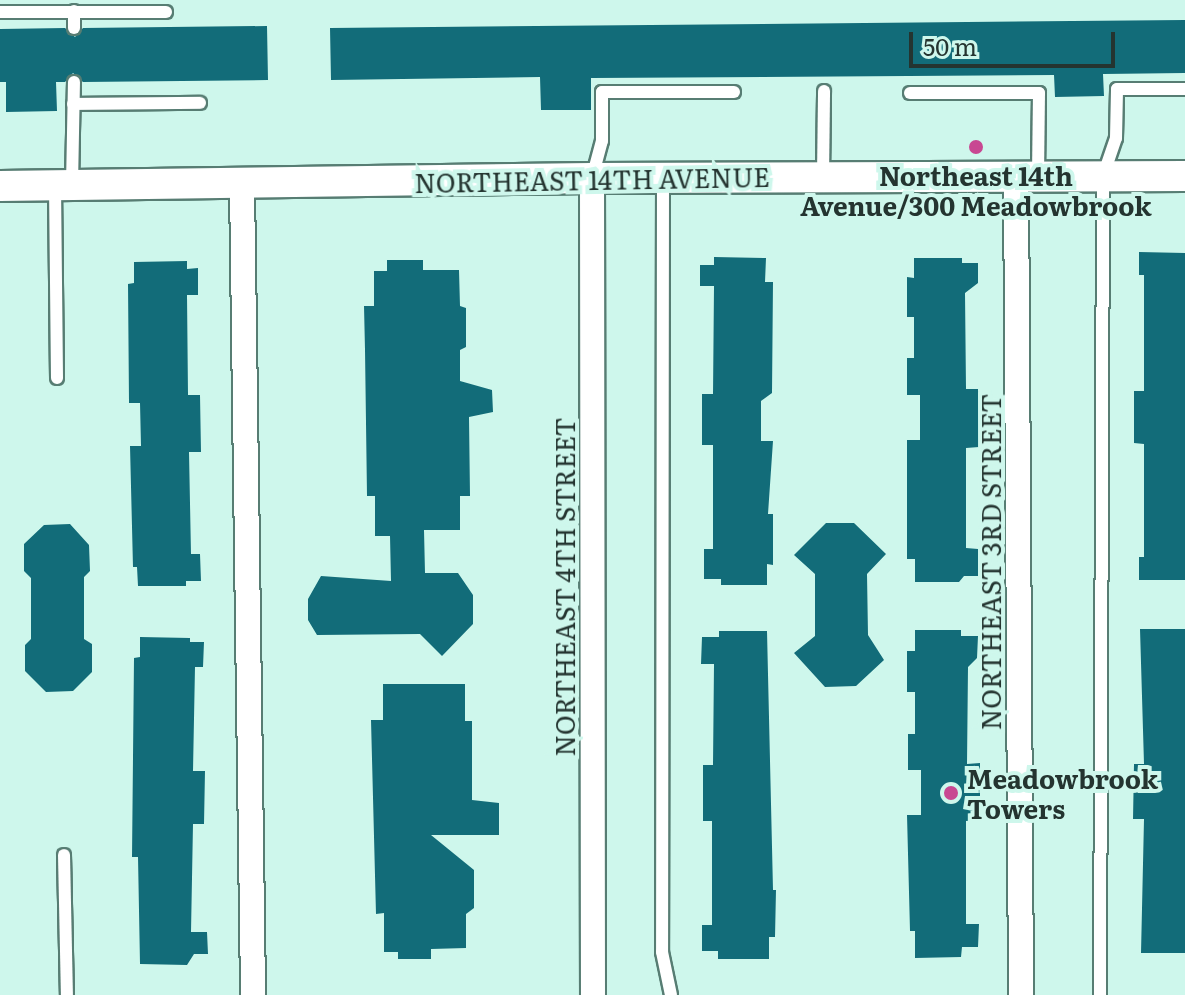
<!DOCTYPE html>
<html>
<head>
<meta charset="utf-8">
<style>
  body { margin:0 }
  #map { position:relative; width:1185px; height:995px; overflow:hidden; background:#cef7ec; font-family:Literata,serif }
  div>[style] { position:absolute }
  .building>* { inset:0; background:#126c79 }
  .roads { filter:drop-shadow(2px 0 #577d73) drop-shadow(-2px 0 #577d73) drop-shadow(0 2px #577d73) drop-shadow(0 -2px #577d73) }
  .service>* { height:12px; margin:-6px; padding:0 6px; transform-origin:6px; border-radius:6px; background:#fff }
  .minor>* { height:24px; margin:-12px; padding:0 12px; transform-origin:12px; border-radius:12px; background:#fff }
  .tertiary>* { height:30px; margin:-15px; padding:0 15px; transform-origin:15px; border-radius:15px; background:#fff }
  .dots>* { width:22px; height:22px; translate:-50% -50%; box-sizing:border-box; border:4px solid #cef7ec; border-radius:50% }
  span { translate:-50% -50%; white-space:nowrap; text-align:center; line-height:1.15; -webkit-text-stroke:8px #cef7ec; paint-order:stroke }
  .poi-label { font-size:26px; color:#243430; font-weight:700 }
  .left { translate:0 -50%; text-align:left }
  .street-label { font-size:26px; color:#243430 }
  .scale { position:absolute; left:909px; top:32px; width:206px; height:36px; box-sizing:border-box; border:4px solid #243430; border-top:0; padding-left:10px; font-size:24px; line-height:28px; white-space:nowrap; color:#243430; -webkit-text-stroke:6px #cef7ec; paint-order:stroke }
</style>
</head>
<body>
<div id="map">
  <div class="building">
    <div style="clip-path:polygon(1185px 20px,1185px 73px,1103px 74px,1104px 96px,1055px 97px,1054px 75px,591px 78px,591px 110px,541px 110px,540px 77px,331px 80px,330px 28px)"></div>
    <div style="clip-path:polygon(267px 26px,268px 80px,83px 82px,73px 73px,65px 82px,56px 82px,57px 111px,6px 112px,6px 82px,0 82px,0 29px,65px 28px,75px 37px,83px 28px)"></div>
    <div style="clip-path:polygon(1139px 252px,1185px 253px,1185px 580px,1139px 580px,1139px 557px,1144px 557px,1144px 444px,1134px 443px,1134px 391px,1144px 391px,1144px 275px,1139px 275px)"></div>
    <div style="clip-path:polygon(714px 257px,766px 258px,765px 282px,773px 282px,772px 393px,761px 401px,761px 441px,773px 441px,768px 514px,773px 514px,773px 565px,767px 564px,767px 585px,721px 585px,721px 579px,704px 579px,704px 549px,713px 549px,713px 445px,702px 445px,702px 394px,713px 394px,714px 286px,700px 286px,700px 265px,714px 265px)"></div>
    <div style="clip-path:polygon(914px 258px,962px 258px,962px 263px,978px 263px,978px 283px,965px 293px,966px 389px,978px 389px,979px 447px,966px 448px,966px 548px,978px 549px,978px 576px,964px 576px,959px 582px,915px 582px,915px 559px,907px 559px,907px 440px,920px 440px,920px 395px,907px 395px,907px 358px,914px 358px,914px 317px,907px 317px,907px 277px,914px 278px)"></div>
    <div style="clip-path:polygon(387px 260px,423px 260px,423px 270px,459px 270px,460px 306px,466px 308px,466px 347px,460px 350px,460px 381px,492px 390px,493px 412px,469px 417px,470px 496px,460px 496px,460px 530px,424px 530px,425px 573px,458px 573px,473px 595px,473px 624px,442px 656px,420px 634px,317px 635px,308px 620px,308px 599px,321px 576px,391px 581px,390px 536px,375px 536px,375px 496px,367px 496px,365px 350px,364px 306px,374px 306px,374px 271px,387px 271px)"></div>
    <div style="clip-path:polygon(187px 261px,187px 269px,198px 268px,198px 295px,187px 295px,188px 395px,200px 395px,201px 452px,189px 452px,191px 554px,200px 554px,201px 581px,186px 581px,186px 586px,138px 586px,137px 567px,133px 567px,130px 446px,141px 446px,140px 403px,129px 403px,128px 284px,134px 283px,134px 262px)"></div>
    <div style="clip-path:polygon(826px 523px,854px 523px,886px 554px,867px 574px,868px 635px,884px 660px,856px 686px,825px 687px,794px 653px,815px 636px,815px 574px,794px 555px)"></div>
    <div style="clip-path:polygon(70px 524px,89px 545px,90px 571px,84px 577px,84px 639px,92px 644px,92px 672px,73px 691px,46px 692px,25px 671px,25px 645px,31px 639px,31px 578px,24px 571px,24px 544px,44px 525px)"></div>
    <div style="clip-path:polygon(1140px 629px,1185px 629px,1185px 953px,1141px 953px,1144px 819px,1133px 819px,1134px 764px,1144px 764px)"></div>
    <div style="clip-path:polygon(915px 630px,961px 630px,961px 636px,978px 636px,977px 658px,968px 667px,967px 764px,980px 763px,980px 820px,966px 821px,966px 924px,979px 924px,978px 947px,962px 947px,961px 957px,915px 958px,915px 931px,910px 931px,907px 815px,921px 815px,921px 770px,908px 770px,908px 734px,915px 734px,915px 692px,907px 692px,907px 651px,915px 651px)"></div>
    <div style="clip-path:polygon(719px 631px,767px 631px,773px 890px,776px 890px,775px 937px,769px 937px,769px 959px,718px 959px,718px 951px,702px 951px,702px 925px,712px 925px,712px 821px,703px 821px,703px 765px,713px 765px,714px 664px,701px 664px,702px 637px,719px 637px)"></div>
    <div style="clip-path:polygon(140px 637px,190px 638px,190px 642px,204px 642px,203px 667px,195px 667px,193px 771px,205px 771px,204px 824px,193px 824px,191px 932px,207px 932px,208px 954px,194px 954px,187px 965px,140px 964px,138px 857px,132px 857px,134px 658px,140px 657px)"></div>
    <div style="clip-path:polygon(383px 684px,465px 684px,465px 721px,472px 721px,472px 800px,499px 803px,499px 835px,431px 835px,474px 870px,474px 908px,466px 914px,466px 948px,431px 949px,431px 959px,398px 959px,398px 952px,384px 952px,384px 913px,376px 914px,371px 720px,383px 720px)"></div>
  </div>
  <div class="roads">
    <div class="service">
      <div style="left:74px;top:11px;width:17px;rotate:90deg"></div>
      <div style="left:0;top:12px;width:166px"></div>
      <div style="left:910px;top:93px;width:129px"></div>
      <div style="left:1039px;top:93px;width:83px;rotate:90.7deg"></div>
      <div style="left:73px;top:104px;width:127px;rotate:-0.5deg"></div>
      <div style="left:823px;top:177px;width:86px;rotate:-89.3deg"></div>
      <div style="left:592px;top:178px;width:38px;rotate:-75deg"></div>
      <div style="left:602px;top:141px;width:49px;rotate:-90deg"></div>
      <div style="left:602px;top:92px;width:132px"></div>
      <div style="left:663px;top:179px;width:773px;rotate:90.07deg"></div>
      <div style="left:662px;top:952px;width:44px;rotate:78.2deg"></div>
      <div style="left:72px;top:185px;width:103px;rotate:-88.9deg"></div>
      <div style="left:55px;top:186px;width:192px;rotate:89.4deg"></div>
      <div style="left:64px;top:855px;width:140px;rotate:88.8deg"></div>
      <div style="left:1100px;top:995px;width:819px;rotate:-89.79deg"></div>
      <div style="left:1103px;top:176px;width:40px;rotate:-71.1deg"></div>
      <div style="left:1116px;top:138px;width:49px;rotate:-88.8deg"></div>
      <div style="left:1117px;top:89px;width:68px"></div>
    </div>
    <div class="minor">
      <div style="left:1016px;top:176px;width:819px;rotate:89.65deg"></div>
      <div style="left:592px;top:178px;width:817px;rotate:89.93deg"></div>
      <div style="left:242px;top:184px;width:811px;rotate:89.22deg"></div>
    </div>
    <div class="tertiary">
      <div style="left:0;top:186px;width:592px;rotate:-0.77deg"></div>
      <div style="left:592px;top:178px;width:593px;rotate:-0.19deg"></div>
    </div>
  </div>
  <div class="dots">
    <div style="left:976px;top:147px;background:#c84892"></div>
    <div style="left:951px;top:793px;background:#c84892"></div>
  </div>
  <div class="poi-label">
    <span style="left:976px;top:190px">Northeast 14th<br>Avenue/300 Meadowbrook</span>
    <span class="left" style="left:967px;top:793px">Meadowbrook<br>Towers</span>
  </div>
  <div class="street-label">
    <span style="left:592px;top:179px;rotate:-1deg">NORTHEAST 14TH AVENUE</span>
    <span style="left:990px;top:562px;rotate:-90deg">NORTHEAST 3RD STREET</span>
    <span style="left:564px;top:587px;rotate:-90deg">NORTHEAST 4TH STREET</span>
  </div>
  <div class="scale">50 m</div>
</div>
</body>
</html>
